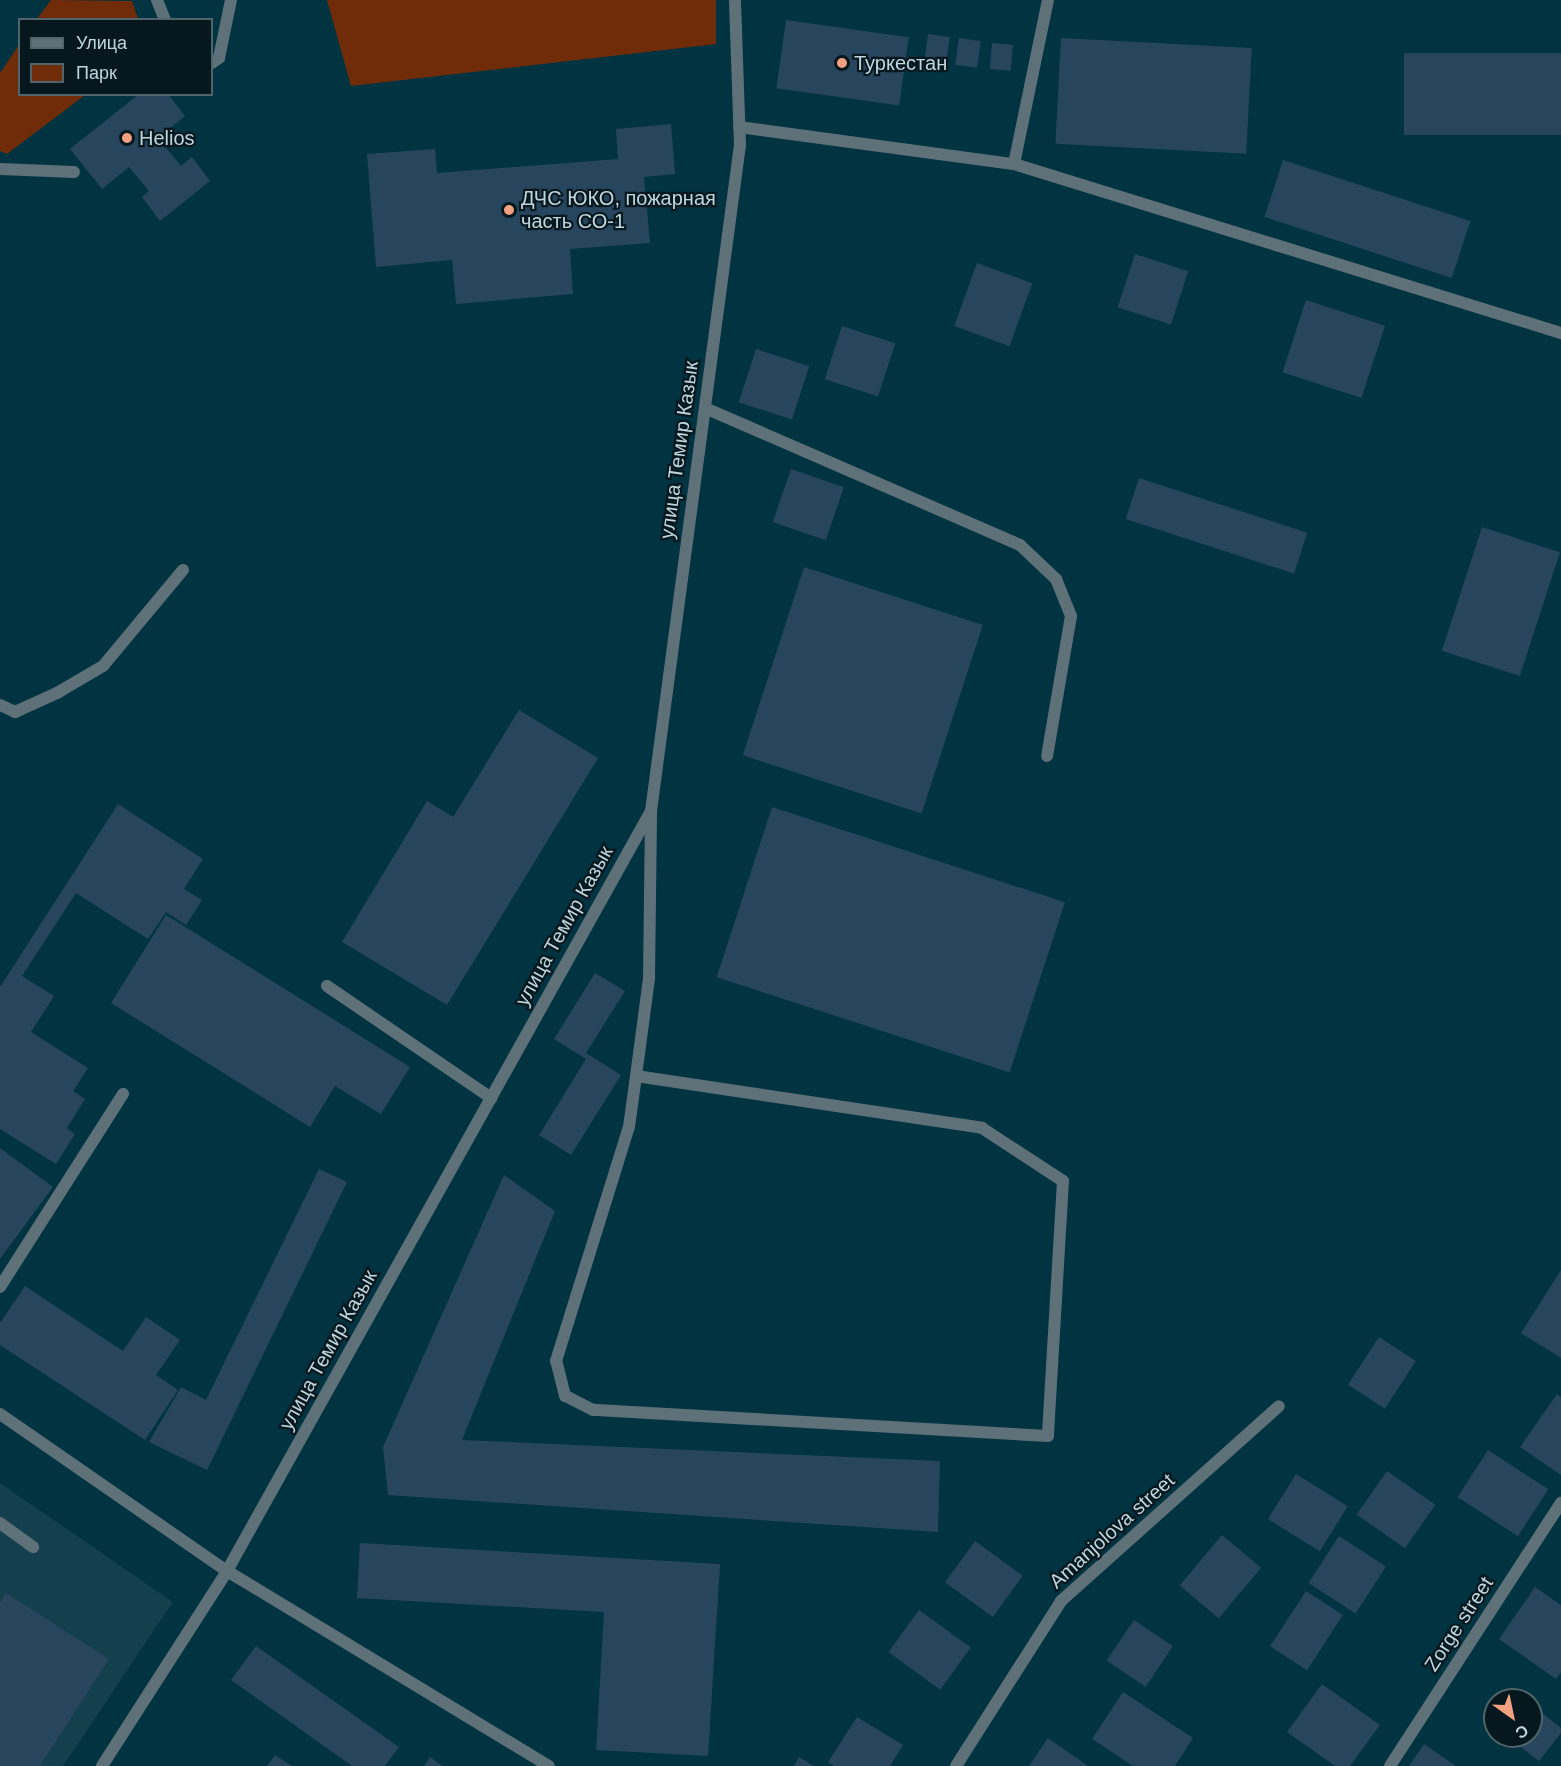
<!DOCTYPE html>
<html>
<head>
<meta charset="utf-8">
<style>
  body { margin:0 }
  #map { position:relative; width:1561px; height:1766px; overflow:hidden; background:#013341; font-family:Helvetica,sans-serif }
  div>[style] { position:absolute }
  .built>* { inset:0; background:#143f4d }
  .green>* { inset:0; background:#702c09 }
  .building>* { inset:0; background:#27465d; transform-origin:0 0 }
  .service>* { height:12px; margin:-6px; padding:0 6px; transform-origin:6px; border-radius:6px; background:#5f7178 }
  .minor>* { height:12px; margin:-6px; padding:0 6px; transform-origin:6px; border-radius:6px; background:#5f7178 }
  .dots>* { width:16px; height:16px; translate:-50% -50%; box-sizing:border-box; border:3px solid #06181e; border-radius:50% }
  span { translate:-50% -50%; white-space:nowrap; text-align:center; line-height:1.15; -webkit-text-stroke:4.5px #06181e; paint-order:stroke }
  .poi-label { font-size:20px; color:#bfd6df }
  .left { translate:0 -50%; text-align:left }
  .street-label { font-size:20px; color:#bfd6df }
  .legend { position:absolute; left:18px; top:18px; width:195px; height:78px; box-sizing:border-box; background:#06181e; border:2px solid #50646b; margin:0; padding:8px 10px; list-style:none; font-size:18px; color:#bfd6df }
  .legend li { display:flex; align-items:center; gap:12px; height:30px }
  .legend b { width:30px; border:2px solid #50646b }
  .north { position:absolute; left:1483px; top:1688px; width:60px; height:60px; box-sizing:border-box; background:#06181e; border:2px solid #50646b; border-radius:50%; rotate:147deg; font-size:16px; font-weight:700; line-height:24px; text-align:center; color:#bfd6df }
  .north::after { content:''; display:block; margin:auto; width:21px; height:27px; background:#f2a07f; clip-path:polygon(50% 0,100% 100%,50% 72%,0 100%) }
</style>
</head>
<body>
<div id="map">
  <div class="built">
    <div style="clip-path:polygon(0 1483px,173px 1602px,63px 1766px,0 1766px)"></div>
  </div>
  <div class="green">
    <div style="clip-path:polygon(51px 0,132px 1px,138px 19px,37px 19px)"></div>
    <div style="clip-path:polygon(327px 0,716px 0,716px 44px,351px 86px)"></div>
    <div style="clip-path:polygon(19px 45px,20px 94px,85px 95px,7px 154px,0 151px,0 73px)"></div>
  </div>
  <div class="building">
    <div style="left:786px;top:20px;width:124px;height:69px;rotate:8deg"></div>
    <div style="left:928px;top:34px;width:22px;height:27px;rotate:8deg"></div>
    <div style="left:959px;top:38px;width:22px;height:27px;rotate:8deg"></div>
    <div style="left:1061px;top:38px;width:191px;height:106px;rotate:3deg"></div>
    <div style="left:992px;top:43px;width:21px;height:26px;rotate:5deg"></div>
    <div style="left:1561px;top:53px;width:82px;height:157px;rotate:90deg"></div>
    <div style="clip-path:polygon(139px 94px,168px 94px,185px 116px,158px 138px,181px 166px,192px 157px,210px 181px,160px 221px,142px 197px,149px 191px,129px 167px,102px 189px,70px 149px)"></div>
    <div style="clip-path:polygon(671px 124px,675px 174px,644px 177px,650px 243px,570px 249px,573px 294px,456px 304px,452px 260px,376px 267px,367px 154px,435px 149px,437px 173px,618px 159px,616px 129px)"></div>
    <div style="left:1283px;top:160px;width:197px;height:60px;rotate:18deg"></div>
    <div style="left:1135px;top:254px;width:56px;height:56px;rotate:18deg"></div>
    <div style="left:977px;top:263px;width:59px;height:67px;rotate:20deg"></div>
    <div style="left:1306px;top:300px;width:83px;height:76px;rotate:18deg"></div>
    <div style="left:842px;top:326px;width:56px;height:56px;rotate:18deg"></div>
    <div style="left:756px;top:349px;width:56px;height:56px;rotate:18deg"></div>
    <div style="left:791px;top:469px;width:56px;height:56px;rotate:19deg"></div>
    <div style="left:1139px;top:478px;width:177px;height:43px;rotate:18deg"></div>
    <div style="left:1482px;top:527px;width:82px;height:130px;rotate:18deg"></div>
    <div style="left:804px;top:567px;width:188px;height:198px;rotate:18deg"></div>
    <div style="clip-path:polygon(519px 710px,598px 758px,447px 1005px,342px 942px,427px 801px,453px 817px)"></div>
    <div style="clip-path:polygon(118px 804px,203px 859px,184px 889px,202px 900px,186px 925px,166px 912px,148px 939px,76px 893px,22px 976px,54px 996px,31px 1032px,88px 1068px,73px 1091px,85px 1099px,67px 1128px,75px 1134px,56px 1164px,0 1129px,0 987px)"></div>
    <div style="left:772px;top:807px;width:308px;height:179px;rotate:18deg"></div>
    <div style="clip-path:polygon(166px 915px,410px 1067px,381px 1114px,335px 1086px,310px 1127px,111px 1003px)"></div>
    <div style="clip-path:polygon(595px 973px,625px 991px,586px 1053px,621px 1075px,571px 1155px,539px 1135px,586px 1059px,554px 1039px)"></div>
    <div style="clip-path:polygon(0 1148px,53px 1187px,0 1259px)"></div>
    <div style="clip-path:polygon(319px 1169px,347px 1182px,207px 1470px,149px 1442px,181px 1387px,206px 1400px)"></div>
    <div style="clip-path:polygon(504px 1175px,555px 1211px,462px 1440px,940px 1461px,938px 1532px,388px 1495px,383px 1447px)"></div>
    <div style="clip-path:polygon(1561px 1270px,1561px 1358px,1521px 1333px)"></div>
    <div style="clip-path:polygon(25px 1286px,123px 1351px,146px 1317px,180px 1340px,156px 1375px,178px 1390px,145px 1440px,0 1345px,0 1323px)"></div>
    <div style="left:1379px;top:1337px;width:44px;height:57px;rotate:33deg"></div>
    <div style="clip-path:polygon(1557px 1394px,1561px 1397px,1561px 1475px,1520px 1447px)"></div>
    <div style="left:1488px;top:1450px;width:72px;height:56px;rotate:33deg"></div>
    <div style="left:1387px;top:1471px;width:59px;height:53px;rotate:35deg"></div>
    <div style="left:1296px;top:1474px;width:61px;height:53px;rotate:32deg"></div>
    <div style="left:1222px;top:1535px;width:51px;height:66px;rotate:40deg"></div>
    <div style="left:1339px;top:1536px;width:56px;height:56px;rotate:33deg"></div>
    <div style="left:975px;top:1541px;width:59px;height:51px;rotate:36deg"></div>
    <div style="clip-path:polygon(360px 1543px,720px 1564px,708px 1756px,596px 1750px,604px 1612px,357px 1598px)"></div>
    <div style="clip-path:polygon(1535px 1587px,1561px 1605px,1561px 1672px,1556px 1679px,1499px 1639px)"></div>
    <div style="left:1306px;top:1591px;width:44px;height:66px;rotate:33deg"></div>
    <div style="clip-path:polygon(6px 1593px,109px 1659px,40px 1766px,0 1766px,0 1603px)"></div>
    <div style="left:919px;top:1610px;width:64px;height:52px;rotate:36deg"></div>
    <div style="left:1134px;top:1620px;width:47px;height:49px;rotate:34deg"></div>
    <div style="clip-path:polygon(256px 1646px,399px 1747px,385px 1766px,352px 1766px,231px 1680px)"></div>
    <div style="clip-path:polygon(1322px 1684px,1380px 1725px,1350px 1766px,1335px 1766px,1287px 1732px)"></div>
    <div style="clip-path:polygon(1123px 1692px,1193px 1738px,1175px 1766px,1133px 1766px,1092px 1739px)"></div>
    <div style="clip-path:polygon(1533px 1706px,1561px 1728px,1561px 1733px,1539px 1761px,1509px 1738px,1531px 1736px)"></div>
    <div style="clip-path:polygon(857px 1717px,903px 1745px,890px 1766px,834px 1766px,828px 1762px)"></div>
    <div style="clip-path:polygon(1048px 1738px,1088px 1766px,1029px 1766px)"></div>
    <div style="clip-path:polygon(1424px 1744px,1456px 1766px,1409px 1766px)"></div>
    <div style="clip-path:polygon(275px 1755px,292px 1766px,267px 1766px)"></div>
    <div style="clip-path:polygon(430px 1757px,443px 1766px,424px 1766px)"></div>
    <div style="clip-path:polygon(799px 1757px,814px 1766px,794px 1766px)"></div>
  </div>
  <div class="service">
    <div style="left:157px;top:0;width:22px;rotate:68deg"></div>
    <div style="left:212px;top:63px;width:9px;rotate:-36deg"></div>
    <div style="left:219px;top:58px;width:59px;rotate:-78.3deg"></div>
    <div style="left:739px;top:127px;width:277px;rotate:7.7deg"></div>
    <div style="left:1014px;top:164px;width:167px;rotate:-78.3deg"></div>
    <div style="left:1014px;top:164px;width:573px;rotate:17.17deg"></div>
    <div style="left:0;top:169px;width:74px;rotate:2.3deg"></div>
    <div style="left:705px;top:408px;width:344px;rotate:23.5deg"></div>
    <div style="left:1020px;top:545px;width:50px;rotate:43.4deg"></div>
    <div style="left:1056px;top:579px;width:40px;rotate:68deg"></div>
    <div style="left:1071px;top:616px;width:142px;rotate:99.7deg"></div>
    <div style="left:0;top:705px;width:17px;rotate:25deg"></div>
    <div style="left:15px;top:712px;width:46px;rotate:-24.3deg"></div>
    <div style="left:57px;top:693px;width:53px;rotate:-30.4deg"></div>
    <div style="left:103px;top:666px;width:125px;rotate:-50.2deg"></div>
    <div style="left:327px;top:986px;width:199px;rotate:34.3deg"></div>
    <div style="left:636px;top:1076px;width:350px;rotate:8.5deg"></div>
    <div style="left:982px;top:1128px;width:97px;rotate:33.2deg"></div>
    <div style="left:1063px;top:1181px;width:255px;rotate:93.4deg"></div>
    <div style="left:1048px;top:1436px;width:456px;rotate:-176.7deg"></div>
    <div style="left:593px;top:1410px;width:31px;rotate:-153deg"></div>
    <div style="left:565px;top:1396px;width:36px;rotate:-104deg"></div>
    <div style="left:556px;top:1361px;width:245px;rotate:-72.7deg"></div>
    <div style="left:629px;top:1127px;width:51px;rotate:-82.2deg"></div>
    <div style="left:636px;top:1076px;width:99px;rotate:-82.4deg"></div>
    <div style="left:649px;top:978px;width:167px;rotate:-89.3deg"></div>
    <div style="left:0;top:1287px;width:229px;rotate:-57.5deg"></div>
    <div style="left:0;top:1523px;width:41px;rotate:36deg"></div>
  </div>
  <div class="minor">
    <div style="left:0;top:1414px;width:276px;rotate:34.7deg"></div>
    <div style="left:227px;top:1571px;width:376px;rotate:31.2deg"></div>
    <div style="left:102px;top:1766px;width:232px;rotate:-57.3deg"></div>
    <div style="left:227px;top:1571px;width:870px;rotate:-60.84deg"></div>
    <div style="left:651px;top:811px;width:672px;rotate:-82.39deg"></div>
    <div style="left:740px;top:145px;width:145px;rotate:-92deg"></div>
    <div style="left:956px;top:1766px;width:196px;rotate:-57.5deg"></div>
    <div style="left:1061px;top:1601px;width:292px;rotate:-41.8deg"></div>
    <div style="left:1390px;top:1766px;width:314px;rotate:-57deg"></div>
  </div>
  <div class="dots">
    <div style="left:842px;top:63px;background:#f2a07f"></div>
    <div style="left:127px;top:138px;background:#f2a07f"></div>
    <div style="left:509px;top:210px;background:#f2a07f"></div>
  </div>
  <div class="poi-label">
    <span class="left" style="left:854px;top:63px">Туркестан</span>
    <span class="left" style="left:139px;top:138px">Helios</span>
    <span class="left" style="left:521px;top:210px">ДЧС ЮКО, пожарная<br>часть СО-1</span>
  </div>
  <div class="street-label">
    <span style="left:679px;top:450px;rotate:-82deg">улица Темир Казык</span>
    <span style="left:564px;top:926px;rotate:-61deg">улица Темир Казык</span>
    <span style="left:328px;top:1350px;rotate:-61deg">улица Темир Казык</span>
    <span style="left:1112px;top:1531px;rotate:-42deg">Amanjolova street</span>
    <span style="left:1459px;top:1624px;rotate:-57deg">Zorge street</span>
  </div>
  <ul class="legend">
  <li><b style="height:8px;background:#5f7178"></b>Улица</li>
  <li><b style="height:16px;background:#702c09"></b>Парк</li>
  </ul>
  <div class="north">С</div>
</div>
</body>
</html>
